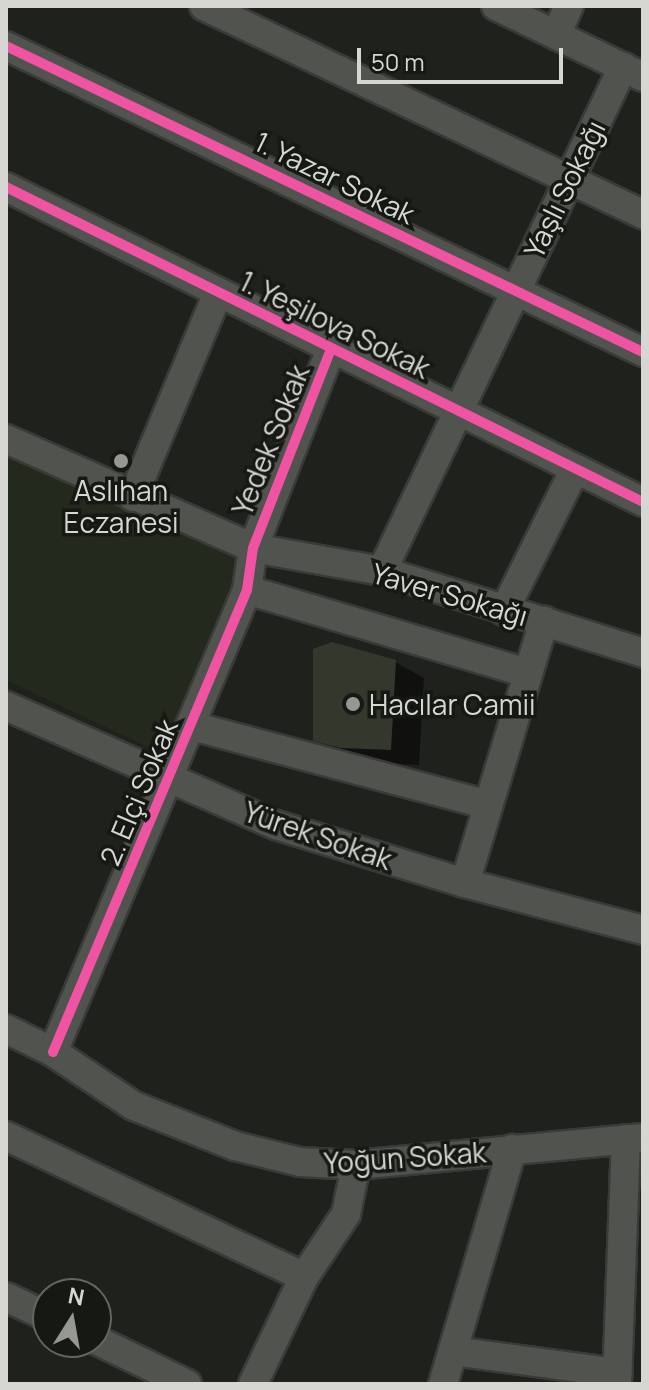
<!DOCTYPE html>
<html>
<head>
<meta charset="utf-8">
<style>
  body { margin:0 }
  #map { position:relative; width:649px; height:1390px; overflow:hidden; background:#1f211d; font-family:Manrope,sans-serif }
  div>[style] { position:absolute }
  .built>* { inset:0; background:#24291e }
  .shadow>* { inset:0; background:#0007 }
  .building>* { inset:0; background:#34382c }
  .roads { filter:drop-shadow(2px 0 #3a3b38) drop-shadow(-2px 0 #3a3b38) drop-shadow(0 2px #3a3b38) drop-shadow(0 -2px #3a3b38) }
  .street>* { height:28px; margin:-14px; padding:0 14px; transform-origin:14px; border-radius:14px; background:#51534f }
  .cycleway>* { height:10px; margin:-5px; padding:0 5px; transform-origin:5px; border-radius:5px; background:#f153a3 }
  .dots>* { width:22px; height:22px; translate:-50% -50%; box-sizing:border-box; border:4px solid #161913; border-radius:50% }
  span { translate:-50% -50%; white-space:nowrap; text-align:center; line-height:1.15; -webkit-text-stroke:7px #161913; paint-order:stroke }
  .street-label { font-size:28px; color:#d6d7d3 }
  .poi-label { font-size:28px; color:#d6d7d3 }
  .left { translate:0 -50%; text-align:left }
  .frame { position:absolute; inset:0; border:8px solid #d6d7d3; pointer-events:none }
  .north { position:absolute; left:32px; top:1278px; width:80px; height:80px; box-sizing:border-box; background:#161913; border:2px solid #636560; border-radius:50%; rotate:11deg; font-size:22px; font-weight:700; line-height:32px; text-align:center; color:#d6d7d3 }
  .north::after { content:''; display:block; margin:auto; width:28px; height:36px; background:#969793; clip-path:polygon(50% 0,100% 100%,50% 72%,0 100%) }
  .scale { position:absolute; left:357px; top:48px; width:206px; height:36px; box-sizing:border-box; border:4px solid #d6d7d3; border-top:0; padding-left:10px; font-size:24px; line-height:28px; white-space:nowrap; color:#d6d7d3; -webkit-text-stroke:6px #161913; paint-order:stroke }
</style>
</head>
<body>
<div id="map">
  <div class="built">
    <div style="clip-path:polygon(6px 455px,241px 560px,164px 745px,148px 747px,6px 680px)"></div>
  </div>
  <div class="shadow">
    <div style="clip-path:polygon(395px 662px,424px 678px,419px 765px,371px 763px,343px 756px,315px 740px)"></div>
  </div>
  <div class="building">
    <div style="clip-path:polygon(332px 642px,396px 660px,391px 750px,341px 748px,313px 741px,313px 649px)"></div>
  </div>
  <div class="roads">
    <div class="street">
      <div style="left:204px;top:6px;width:486px;rotate:25.4deg"></div>
      <div style="left:496px;top:6px;width:163px;rotate:25.8deg"></div>
      <div style="left:556px;top:35px;width:32px;rotate:-66deg"></div>
      <div style="left:6px;top:46px;width:707px;rotate:25.66deg"></div>
      <div style="left:6px;top:187px;width:711px;rotate:26.31deg"></div>
      <div style="left:6px;top:439px;width:270px;rotate:23.8deg"></div>
      <div style="left:253px;top:548px;width:131px;rotate:10.1deg"></div>
      <div style="left:382px;top:571px;width:274px;rotate:17.4deg"></div>
      <div style="left:133px;top:497px;width:221px;rotate:-67.4deg"></div>
      <div style="left:382px;top:571px;width:559px;rotate:-64.44deg"></div>
      <div style="left:247px;top:590px;width:292px;rotate:16.5deg"></div>
      <div style="left:504px;top:611px;width:159px;rotate:-63.4deg"></div>
      <div style="left:6px;top:706px;width:295px;rotate:23.8deg"></div>
      <div style="left:276px;top:825px;width:198px;rotate:17.1deg"></div>
      <div style="left:465px;top:883px;width:184px;rotate:14.8deg"></div>
      <div style="left:192px;top:726px;width:306px;rotate:14.9deg"></div>
      <div style="left:465px;top:883px;width:274px;rotate:-73.2deg"></div>
      <div style="left:6px;top:1029px;width:52px;rotate:26.1deg"></div>
      <div style="left:53px;top:1052px;width:97px;rotate:33.7deg"></div>
      <div style="left:134px;top:1106px;width:109px;rotate:21.6deg"></div>
      <div style="left:235px;top:1146px;width:67px;rotate:13.8deg"></div>
      <div style="left:300px;top:1162px;width:56px;rotate:3.1deg"></div>
      <div style="left:356px;top:1165px;width:288px;rotate:-5.4deg"></div>
      <div style="left:53px;top:1052px;width:501px;rotate:-67.22deg"></div>
      <div style="left:247px;top:590px;width:42px;rotate:-81.9deg"></div>
      <div style="left:253px;top:548px;width:214px;rotate:-68.6deg"></div>
      <div style="left:6px;top:1136px;width:330px;rotate:25.3deg"></div>
      <div style="left:6px;top:1297px;width:47px;rotate:25.5deg"></div>
      <div style="left:96px;top:1340px;width:101px;rotate:25.8deg"></div>
      <div style="left:453px;top:1351px;width:166px;rotate:7.6deg"></div>
      <div style="left:253px;top:1384px;width:119px;rotate:-64.5deg"></div>
      <div style="left:304px;top:1277px;width:76px;rotate:-56.3deg"></div>
      <div style="left:346px;top:1214px;width:50px;rotate:-78.5deg"></div>
      <div style="left:443px;top:1384px;width:245px;rotate:-73.6deg"></div>
      <div style="left:617px;top:1384px;width:245px;rotate:-87.9deg"></div>
    </div>
  </div>
  <div class="cycleway">
    <div style="left:6px;top:46px;width:707px;rotate:25.66deg"></div>
    <div style="left:6px;top:187px;width:711px;rotate:26.31deg"></div>
    <div style="left:53px;top:1052px;width:501px;rotate:-67.22deg"></div>
    <div style="left:247px;top:590px;width:42px;rotate:-81.9deg"></div>
    <div style="left:253px;top:548px;width:214px;rotate:-68.6deg"></div>
  </div>
  <div class="dots">
    <div style="left:121px;top:461px;background:#969793"></div>
    <div style="left:353px;top:704px;background:#969793"></div>
  </div>
  <div class="street-label">
    <span style="left:335px;top:177px;rotate:26deg">1. Yazar Sokak</span>
    <span style="left:564px;top:189px;rotate:-64deg">Yaşlı Sokağı</span>
    <span style="left:335px;top:324px;rotate:26deg">1. Yeşilova Sokak</span>
    <span style="left:270px;top:440px;rotate:-68deg">Yedek Sokak</span>
    <span style="left:450px;top:594px;rotate:16deg">Yaver Sokağı</span>
    <span style="left:138px;top:792px;rotate:-67deg">2. Elçi Sokak</span>
    <span style="left:318px;top:835px;rotate:19deg">Yürek Sokak</span>
    <span style="left:405px;top:1157px;rotate:-4deg">Yoğun Sokak</span>
  </div>
  <div class="poi-label">
    <span style="left:121px;top:506px">Aslıhan<br>Eczanesi</span>
    <span class="left" style="left:369px;top:704px">Hacılar Camii</span>
  </div>
  <div class="frame"></div>
  <div class="north">N</div>
  <div class="scale">50 m</div>
</div>
</body>
</html>
